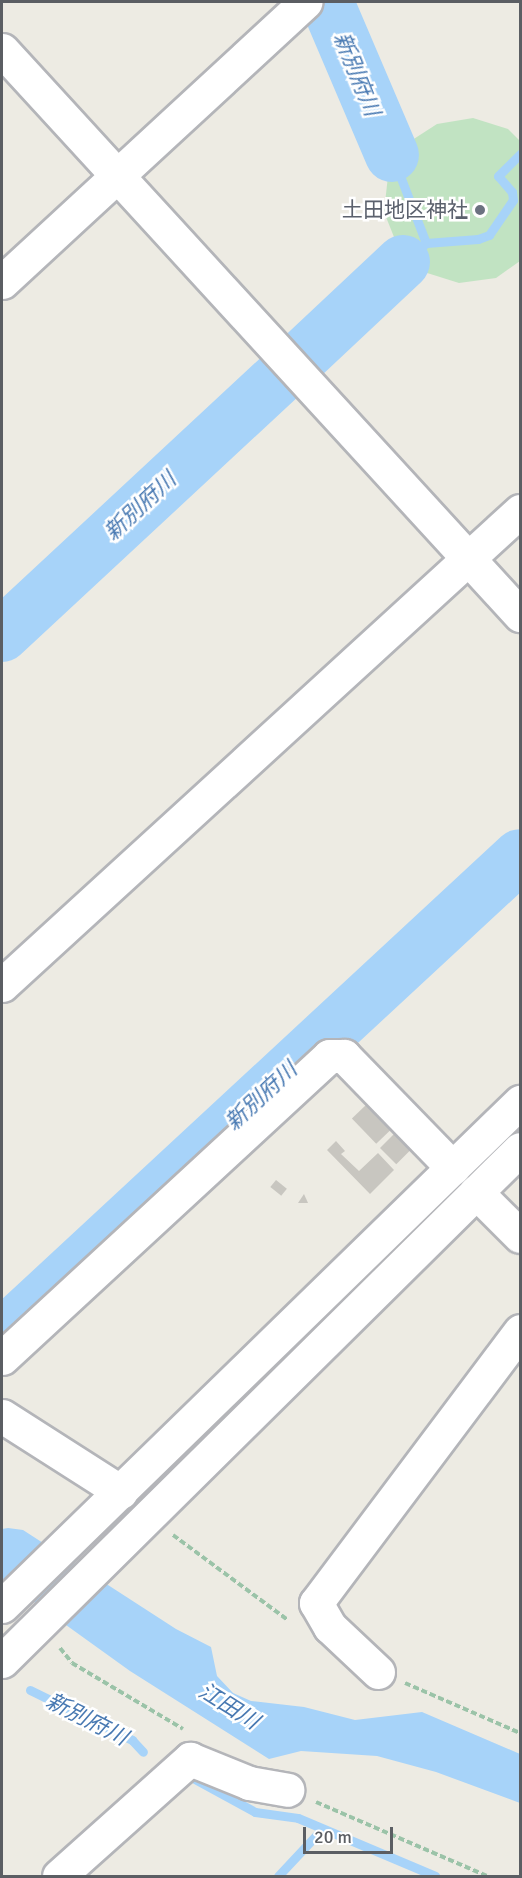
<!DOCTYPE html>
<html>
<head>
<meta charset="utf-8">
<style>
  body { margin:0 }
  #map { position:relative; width:522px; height:1878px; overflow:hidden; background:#edebe3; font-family:Signika,"Noto Sans JP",sans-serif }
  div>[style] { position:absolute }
  .green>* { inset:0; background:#c1e3c2 }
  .water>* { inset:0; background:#a7d3f9 }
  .stream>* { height:9px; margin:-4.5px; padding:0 4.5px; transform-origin:4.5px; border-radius:4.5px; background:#a7d3f9 }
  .river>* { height:54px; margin:-27px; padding:0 27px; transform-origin:27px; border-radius:27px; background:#a7d3f9 }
  .building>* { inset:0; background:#c8c6c0; transform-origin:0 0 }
  .path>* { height:4px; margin-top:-2px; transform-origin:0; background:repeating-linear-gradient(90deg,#9bc3a8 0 6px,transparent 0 9px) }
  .roads { filter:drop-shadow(2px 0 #b4b5b9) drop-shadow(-2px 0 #b4b5b9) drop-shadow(0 2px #b4b5b9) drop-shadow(0 -2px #b4b5b9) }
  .minor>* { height:33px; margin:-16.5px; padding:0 16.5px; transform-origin:16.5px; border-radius:16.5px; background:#fff }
  .dots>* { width:16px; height:16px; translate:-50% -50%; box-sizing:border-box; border:3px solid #fff; border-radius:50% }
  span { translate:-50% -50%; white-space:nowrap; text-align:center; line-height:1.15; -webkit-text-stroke:5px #fff; paint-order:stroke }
  .worship-label { font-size:21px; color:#5b616d }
  .right { translate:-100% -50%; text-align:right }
  .water-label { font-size:22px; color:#4879b2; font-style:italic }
  .frame { position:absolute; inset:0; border:3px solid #5b5e63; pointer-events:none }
  .scale { position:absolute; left:303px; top:1827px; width:90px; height:27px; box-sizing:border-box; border:3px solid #5b5e63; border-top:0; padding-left:8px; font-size:18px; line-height:21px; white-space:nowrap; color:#5b5e63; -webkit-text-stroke:4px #fff; paint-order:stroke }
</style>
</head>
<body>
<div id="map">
  <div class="green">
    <div style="clip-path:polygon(473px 118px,508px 129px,520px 141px,520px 261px,496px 278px,459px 283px,424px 272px,398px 247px,384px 212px,388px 176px,406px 144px,437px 124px)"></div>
  </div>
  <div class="water">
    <div style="clip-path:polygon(8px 1528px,23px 1530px,176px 1629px,211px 1647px,217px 1676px,233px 1693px,251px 1701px,304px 1707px,355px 1720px,422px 1712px,520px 1754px,520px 1803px,436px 1772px,377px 1756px,301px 1751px,269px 1759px,130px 1671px,2px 1579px,2px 1529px)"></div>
  </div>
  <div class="stream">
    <div style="left:392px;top:155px;width:94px;rotate:68.9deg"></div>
    <div style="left:426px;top:243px;width:30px;rotate:140deg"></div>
    <div style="left:426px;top:243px;width:52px;rotate:-4.4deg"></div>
    <div style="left:478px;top:239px;width:12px;rotate:-20deg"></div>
    <div style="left:489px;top:235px;width:42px;rotate:-55.6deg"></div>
    <div style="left:513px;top:200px;width:8px;rotate:-97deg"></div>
    <div style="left:512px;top:192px;width:21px;rotate:-131deg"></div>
    <div style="left:498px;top:176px;width:31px;rotate:-45deg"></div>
    <div style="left:30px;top:1690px;width:114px;rotate:26.1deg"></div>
    <div style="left:132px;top:1740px;width:16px;rotate:47deg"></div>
    <div style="left:193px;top:1778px;width:71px;rotate:28.7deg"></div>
    <div style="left:255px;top:1812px;width:43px;rotate:7.9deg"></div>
    <div style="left:298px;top:1818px;width:149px;rotate:22.9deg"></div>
    <div style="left:278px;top:1876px;width:64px;rotate:-46.9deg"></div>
  </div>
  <div class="river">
    <div style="left:328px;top:5px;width:163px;rotate:66.9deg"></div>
    <div style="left:306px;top:353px;width:133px;rotate:-43.2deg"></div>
    <div style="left:2px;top:635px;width:378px;rotate:-42.9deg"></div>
    <div style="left:2px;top:1336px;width:706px;rotate:-42.82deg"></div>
  </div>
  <div class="building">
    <div style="left:367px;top:1104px;width:35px;height:21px;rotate:46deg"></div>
    <div style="left:397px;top:1131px;width:23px;height:24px;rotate:45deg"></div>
    <div style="clip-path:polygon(336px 1141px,345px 1151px,341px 1154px,359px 1171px,378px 1153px,394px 1170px,370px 1194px,327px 1150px)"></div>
    <div style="left:276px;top:1180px;width:14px;height:9px;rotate:39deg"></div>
    <div style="clip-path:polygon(304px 1194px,308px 1203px,298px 1203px)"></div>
  </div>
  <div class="path">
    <div style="left:173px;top:1535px;width:143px;rotate:36.5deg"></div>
    <div style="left:60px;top:1648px;width:19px;rotate:51deg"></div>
    <div style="left:72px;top:1663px;width:129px;rotate:30.7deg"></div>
    <div style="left:405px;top:1683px;width:125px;rotate:23.5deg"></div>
    <div style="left:316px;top:1802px;width:186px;rotate:23.4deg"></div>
  </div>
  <div class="roads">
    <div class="minor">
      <div style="left:2px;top:50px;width:767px;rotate:47.48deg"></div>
      <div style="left:2px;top:282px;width:413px;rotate:-42.7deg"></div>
      <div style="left:2px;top:985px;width:702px;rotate:-42.46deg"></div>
      <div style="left:476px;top:1192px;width:62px;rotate:45deg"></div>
      <div style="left:2px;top:1358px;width:445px;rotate:-42.7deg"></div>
      <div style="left:329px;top:1056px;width:15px"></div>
      <div style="left:344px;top:1056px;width:156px;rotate:45.8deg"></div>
      <div style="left:2px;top:1416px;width:141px;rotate:32.6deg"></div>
      <div style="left:2px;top:1606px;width:723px;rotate:-44.22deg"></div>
      <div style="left:2px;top:1661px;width:728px;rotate:-44.67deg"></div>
      <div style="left:378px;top:1672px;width:66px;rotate:-136.8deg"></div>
      <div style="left:330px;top:1627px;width:28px;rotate:-120deg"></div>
      <div style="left:316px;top:1603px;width:340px;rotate:-53.1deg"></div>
      <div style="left:59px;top:1876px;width:176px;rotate:-41.8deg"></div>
      <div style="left:190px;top:1759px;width:64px;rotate:22.1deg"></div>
      <div style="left:249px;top:1783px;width:39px;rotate:10deg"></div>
    </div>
  </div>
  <div class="dots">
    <div style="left:480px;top:210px;background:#6b7280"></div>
  </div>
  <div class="worship-label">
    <span class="right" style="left:468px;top:210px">土田地区神社</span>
  </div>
  <div class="water-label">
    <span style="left:357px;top:74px;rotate:68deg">新別府川</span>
    <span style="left:140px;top:506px;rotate:-43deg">新別府川</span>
    <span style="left:261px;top:1096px;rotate:-43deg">新別府川</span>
    <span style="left:229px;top:1706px;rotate:32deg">江田川</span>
    <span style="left:87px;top:1719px;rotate:27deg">新別府川</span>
  </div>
  <div class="frame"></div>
  <div class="scale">20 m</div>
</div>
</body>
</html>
